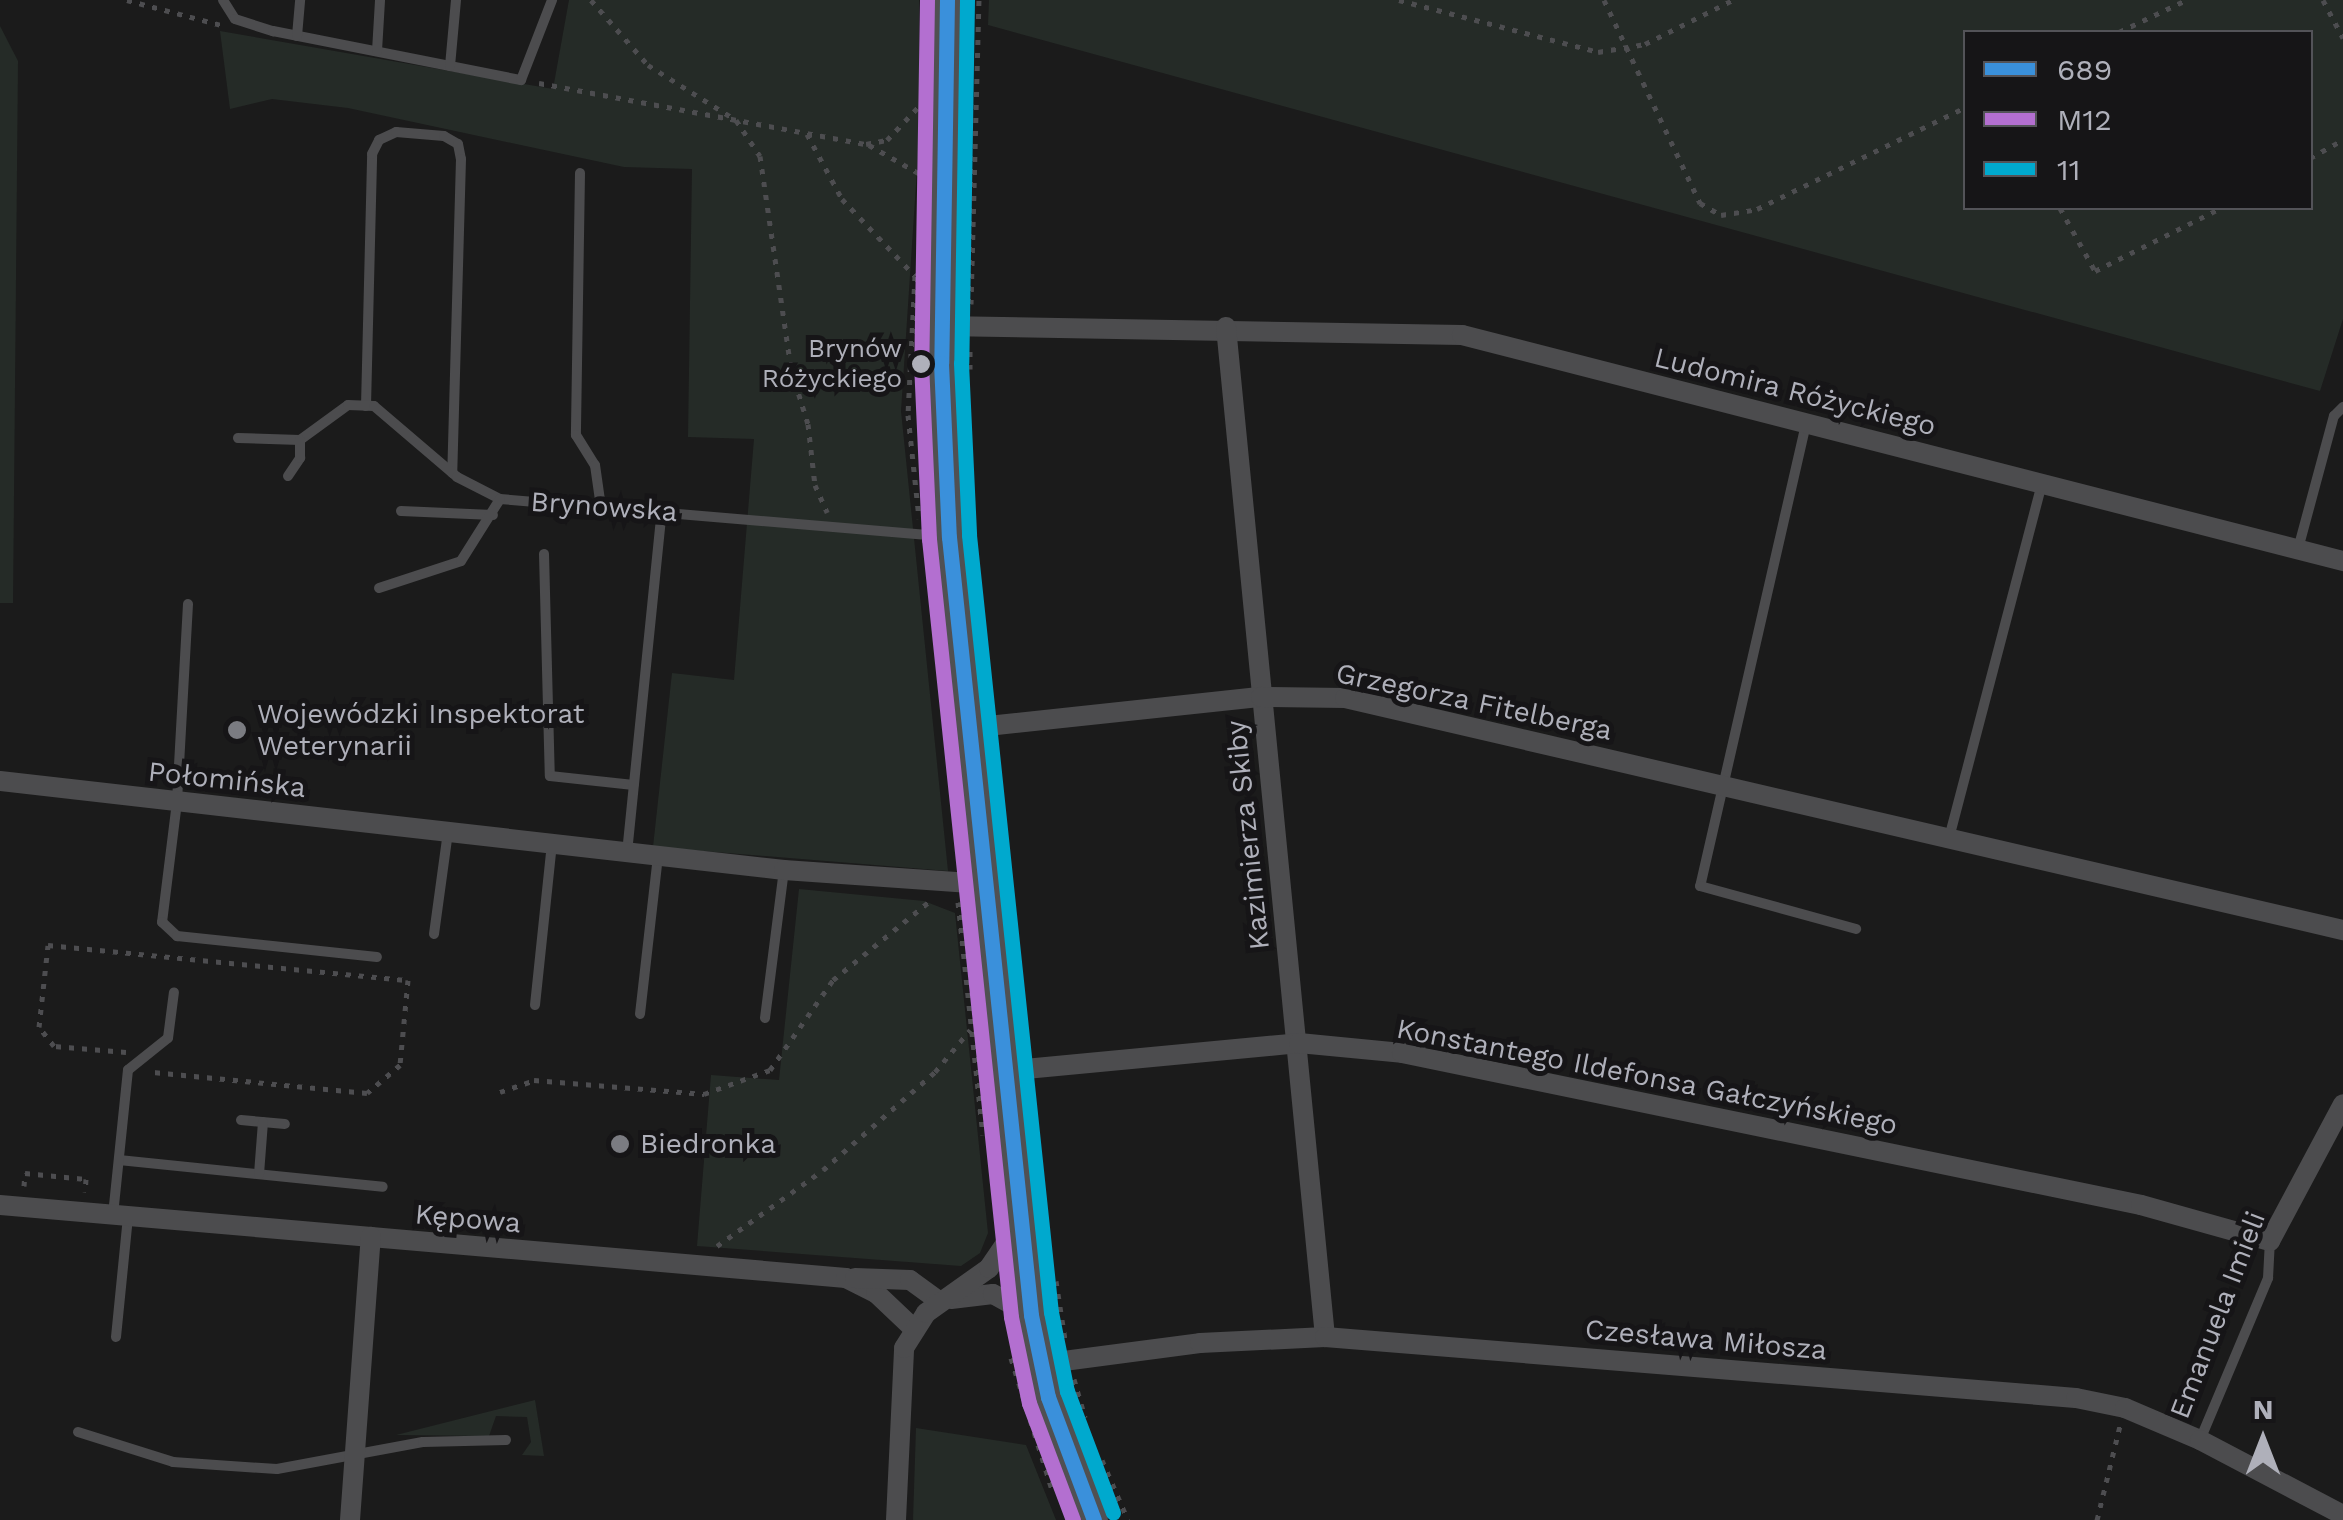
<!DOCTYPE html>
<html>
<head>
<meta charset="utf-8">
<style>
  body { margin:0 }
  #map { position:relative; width:2343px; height:1520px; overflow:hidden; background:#1b1b1b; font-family:"Work Sans",sans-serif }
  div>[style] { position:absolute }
  .green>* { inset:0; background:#252b27 }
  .path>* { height:5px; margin-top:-2.5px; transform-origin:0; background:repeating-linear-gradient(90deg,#4d4d50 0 5px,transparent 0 13px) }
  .lane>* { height:10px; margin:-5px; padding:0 5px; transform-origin:5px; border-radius:5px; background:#4c4c4e }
  .street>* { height:20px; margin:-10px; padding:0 10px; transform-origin:10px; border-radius:10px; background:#4c4c4e }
  .secondary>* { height:28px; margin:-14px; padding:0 14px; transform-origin:14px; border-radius:14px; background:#505052 }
  .bus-1>* { height:15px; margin:-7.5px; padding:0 7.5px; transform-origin:7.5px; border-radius:7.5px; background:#3a90db }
  .bus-2>* { height:15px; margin:-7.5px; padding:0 7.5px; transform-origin:7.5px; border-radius:7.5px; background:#b36fd0 }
  .bus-3>* { height:15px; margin:-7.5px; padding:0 7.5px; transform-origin:7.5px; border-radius:7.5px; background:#00a9ce }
  .dots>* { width:28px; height:28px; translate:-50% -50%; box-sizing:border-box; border:5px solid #161517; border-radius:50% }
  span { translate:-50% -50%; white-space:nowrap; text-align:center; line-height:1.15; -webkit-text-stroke:10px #161517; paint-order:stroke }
  .bus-label { font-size:26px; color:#afb0ba }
  .right { translate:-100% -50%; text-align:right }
  .street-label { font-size:28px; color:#afb0ba }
  .poi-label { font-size:28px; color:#afb0ba }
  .left { translate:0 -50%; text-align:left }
  .legend { position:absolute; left:1963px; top:30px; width:350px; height:180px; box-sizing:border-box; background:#161517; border:2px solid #535358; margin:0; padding:12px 18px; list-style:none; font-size:30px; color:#afb0ba }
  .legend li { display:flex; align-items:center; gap:20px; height:50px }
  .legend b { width:50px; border:2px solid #535358 }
  .north { position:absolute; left:2213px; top:1390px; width:100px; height:100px; -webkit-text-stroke:8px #161517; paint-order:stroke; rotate:0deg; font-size:28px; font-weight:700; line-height:40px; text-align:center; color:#afb0ba }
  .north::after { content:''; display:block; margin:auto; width:35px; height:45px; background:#afb0ba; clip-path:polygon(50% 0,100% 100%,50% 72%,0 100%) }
</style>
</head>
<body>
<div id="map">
  <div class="green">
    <div style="clip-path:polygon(569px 0,919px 0,919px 139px,901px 411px,948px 871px,653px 847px,672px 673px,734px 680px,754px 439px,688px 437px,692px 169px,624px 167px,348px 108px,272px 99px,230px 109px,220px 31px,553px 89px)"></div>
    <div style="clip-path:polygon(evenodd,989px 0,2343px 0,2343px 319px,2320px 391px,988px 25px,989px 0,1966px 32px,2310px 32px,2310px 208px,1966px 208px,1966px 32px)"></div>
    <div style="clip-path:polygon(0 26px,18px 61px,13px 603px,0 603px)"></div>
    <div style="clip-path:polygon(799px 889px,924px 901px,955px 913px,988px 1233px,980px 1253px,961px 1266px,697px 1246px,711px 1075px,779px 1080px)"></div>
    <div style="clip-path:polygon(535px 1400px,544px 1456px,522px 1455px,531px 1442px,527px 1417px,496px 1416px,489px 1436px,396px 1435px)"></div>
    <div style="clip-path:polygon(916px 1428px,1026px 1445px,1056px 1520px,913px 1520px)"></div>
  </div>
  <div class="path">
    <div style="left:127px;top:0;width:97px;rotate:14.9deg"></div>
    <div style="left:591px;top:0;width:86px;rotate:48.8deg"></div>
    <div style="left:648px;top:65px;width:104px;rotate:32deg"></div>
    <div style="left:736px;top:120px;width:43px;rotate:56.3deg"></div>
    <div style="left:760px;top:156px;width:215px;rotate:81.7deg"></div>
    <div style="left:791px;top:369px;width:58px;rotate:72.8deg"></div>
    <div style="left:808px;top:424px;width:61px;rotate:83.5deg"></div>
    <div style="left:815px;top:485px;width:30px;rotate:66deg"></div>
    <div style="left:1399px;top:0;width:206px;rotate:14.6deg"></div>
    <div style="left:1598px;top:52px;width:48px;rotate:-9.7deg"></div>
    <div style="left:1645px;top:44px;width:98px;rotate:-26.6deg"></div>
    <div style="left:1604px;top:0;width:225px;rotate:64.7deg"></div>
    <div style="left:1700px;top:203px;width:24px;rotate:30deg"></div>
    <div style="left:1721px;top:215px;width:36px;rotate:-9deg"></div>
    <div style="left:1757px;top:209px;width:233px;rotate:-26deg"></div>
    <div style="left:2323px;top:0;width:43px;rotate:62.2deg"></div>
    <div style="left:2119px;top:32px;width:74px;rotate:-25.5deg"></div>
    <div style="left:539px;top:83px;width:333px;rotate:10.6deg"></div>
    <div style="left:866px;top:144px;width:21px;rotate:-11deg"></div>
    <div style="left:887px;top:140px;width:50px;rotate:-46.6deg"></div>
    <div style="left:807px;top:134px;width:74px;rotate:61.7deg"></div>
    <div style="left:842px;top:199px;width:106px;rotate:46.5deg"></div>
    <div style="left:869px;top:145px;width:59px;rotate:29.6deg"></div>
    <div style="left:2310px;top:158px;width:38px;rotate:-29deg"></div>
    <div style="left:2060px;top:208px;width:72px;rotate:60.9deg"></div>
    <div style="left:2095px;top:271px;width:141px;rotate:-26.6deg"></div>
    <div style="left:915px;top:276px;width:139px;rotate:92.9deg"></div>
    <div style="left:908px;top:415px;width:104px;rotate:83.9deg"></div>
    <div style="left:971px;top:304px;width:304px;rotate:-88.5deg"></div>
    <div style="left:970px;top:369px;width:24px;rotate:-90deg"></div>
    <div style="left:958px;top:902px;width:234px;rotate:83.9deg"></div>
    <div style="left:126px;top:1052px;width:72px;rotate:-175.2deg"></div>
    <div style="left:54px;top:1046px;width:24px;rotate:-128deg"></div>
    <div style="left:39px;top:1027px;width:82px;rotate:-83.7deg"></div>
    <div style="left:48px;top:945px;width:362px;rotate:5.6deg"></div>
    <div style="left:408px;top:980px;width:85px;rotate:95.4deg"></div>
    <div style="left:400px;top:1065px;width:43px;rotate:139.7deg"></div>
    <div style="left:367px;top:1093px;width:215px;rotate:-174.4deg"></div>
    <div style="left:500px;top:1092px;width:36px;rotate:-19deg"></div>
    <div style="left:534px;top:1080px;width:171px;rotate:4.7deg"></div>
    <div style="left:704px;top:1094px;width:70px;rotate:-20deg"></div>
    <div style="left:770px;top:1070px;width:110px;rotate:-55deg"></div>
    <div style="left:833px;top:980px;width:125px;rotate:-39.2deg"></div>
    <div style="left:24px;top:1186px;width:13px;rotate:-86deg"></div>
    <div style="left:25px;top:1173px;width:61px;rotate:5.6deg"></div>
    <div style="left:86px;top:1179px;width:13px;rotate:94deg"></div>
    <div style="left:717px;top:1246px;width:130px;rotate:-35.6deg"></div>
    <div style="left:823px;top:1170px;width:149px;rotate:-41.2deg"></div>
    <div style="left:935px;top:1072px;width:55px;rotate:-50.2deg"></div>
    <div style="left:1056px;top:1281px;width:59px;rotate:81.2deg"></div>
    <div style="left:1011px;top:1358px;width:138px;rotate:72.7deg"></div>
    <div style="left:1074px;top:1379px;width:40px;rotate:74deg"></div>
    <div style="left:1102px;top:1460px;width:65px;rotate:66.6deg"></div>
    <div style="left:2097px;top:1520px;width:97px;rotate:-76.3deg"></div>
  </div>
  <div class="lane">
    <div style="left:223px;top:0;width:22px;rotate:58deg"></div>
    <div style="left:235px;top:19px;width:40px;rotate:18deg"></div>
    <div style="left:273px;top:31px;width:253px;rotate:11.2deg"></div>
    <div style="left:521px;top:80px;width:86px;rotate:-68.8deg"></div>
    <div style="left:297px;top:36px;width:36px;rotate:-85deg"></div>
    <div style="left:377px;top:51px;width:51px;rotate:-86.6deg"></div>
    <div style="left:450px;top:66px;width:66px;rotate:-84.8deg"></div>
    <div style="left:580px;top:173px;width:262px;rotate:90.9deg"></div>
    <div style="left:576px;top:435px;width:36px;rotate:58deg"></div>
    <div style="left:595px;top:465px;width:42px;rotate:81.9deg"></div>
    <div style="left:366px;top:406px;width:252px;rotate:-88.6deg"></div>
    <div style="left:372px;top:154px;width:16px;rotate:-63deg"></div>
    <div style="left:379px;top:140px;width:19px;rotate:-25deg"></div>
    <div style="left:396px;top:132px;width:48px;rotate:4.8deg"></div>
    <div style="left:444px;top:136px;width:16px;rotate:30deg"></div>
    <div style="left:458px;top:144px;width:15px;rotate:79deg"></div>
    <div style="left:461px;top:159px;width:314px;rotate:91.6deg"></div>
    <div style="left:1806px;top:424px;width:474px;rotate:102.9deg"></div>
    <div style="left:1700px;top:886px;width:162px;rotate:15.4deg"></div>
    <div style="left:238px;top:438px;width:62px;rotate:1.8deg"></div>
    <div style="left:300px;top:440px;width:59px;rotate:-36.1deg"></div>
    <div style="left:348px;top:405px;width:26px;rotate:2deg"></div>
    <div style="left:374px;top:406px;width:109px;rotate:40.5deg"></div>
    <div style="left:457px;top:477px;width:48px;rotate:27.1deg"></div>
    <div style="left:500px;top:499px;width:450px;rotate:4.8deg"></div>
    <div style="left:288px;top:476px;width:22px;rotate:-56deg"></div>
    <div style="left:300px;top:458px;width:18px;rotate:-90deg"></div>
    <div style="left:401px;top:511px;width:92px;rotate:2.5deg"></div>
    <div style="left:2298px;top:549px;width:138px;rotate:-74.9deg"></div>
    <div style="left:2334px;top:416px;width:13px;rotate:-45deg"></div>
    <div style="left:544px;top:554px;width:222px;rotate:88.5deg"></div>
    <div style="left:550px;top:776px;width:84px;rotate:6.1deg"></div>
    <div style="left:379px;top:588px;width:86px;rotate:-18.2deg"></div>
    <div style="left:461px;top:561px;width:73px;rotate:-57.8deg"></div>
    <div style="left:188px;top:604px;width:198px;rotate:93.2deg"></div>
    <div style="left:177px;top:802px;width:121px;rotate:97.1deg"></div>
    <div style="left:162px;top:922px;width:21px;rotate:43deg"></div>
    <div style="left:177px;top:936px;width:201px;rotate:6deg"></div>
    <div style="left:1949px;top:838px;width:366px;rotate:-75.3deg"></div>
    <div style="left:627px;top:853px;width:344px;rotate:-84.2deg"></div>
    <div style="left:434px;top:934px;width:103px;rotate:-82.2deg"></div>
    <div style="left:535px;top:1005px;width:162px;rotate:-84deg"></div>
    <div style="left:640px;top:1014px;width:159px;rotate:-83.5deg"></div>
    <div style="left:765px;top:1018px;width:149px;rotate:-82.7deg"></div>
    <div style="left:241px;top:1120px;width:44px;rotate:5.2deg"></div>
    <div style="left:119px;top:1160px;width:265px;rotate:5.8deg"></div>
    <div style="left:259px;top:1174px;width:52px;rotate:-85.6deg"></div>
    <div style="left:113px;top:1215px;width:146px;rotate:-84.1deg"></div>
    <div style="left:128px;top:1070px;width:51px;rotate:-38.7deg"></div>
    <div style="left:168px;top:1038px;width:46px;rotate:-82.6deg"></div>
    <div style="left:116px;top:1337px;width:121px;rotate:-84.3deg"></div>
    <div style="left:78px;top:1432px;width:100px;rotate:17.5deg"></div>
    <div style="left:173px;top:1462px;width:104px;rotate:3.9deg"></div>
    <div style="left:277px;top:1469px;width:148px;rotate:-10.5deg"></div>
    <div style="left:423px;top:1442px;width:83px;rotate:-1.4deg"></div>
    <div style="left:2200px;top:1440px;width:176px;rotate:-67.2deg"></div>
    <div style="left:2268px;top:1278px;width:37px;rotate:-87deg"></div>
  </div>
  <div class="street">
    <div style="left:942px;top:326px;width:520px;rotate:0.99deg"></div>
    <div style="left:1462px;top:335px;width:910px;rotate:14.39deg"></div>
    <div style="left:1226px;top:327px;width:1015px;rotate:84.4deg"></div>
    <div style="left:969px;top:728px;width:294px;rotate:-6.1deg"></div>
    <div style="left:1261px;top:697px;width:84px;rotate:0.7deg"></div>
    <div style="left:1345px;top:698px;width:1025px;rotate:13.09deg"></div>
    <div style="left:0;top:781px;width:789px;rotate:6.48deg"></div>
    <div style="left:784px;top:870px;width:201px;rotate:4deg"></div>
    <div style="left:1004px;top:1071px;width:296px;rotate:-5.4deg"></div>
    <div style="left:1299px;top:1043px;width:103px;rotate:5.5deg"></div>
    <div style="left:1402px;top:1053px;width:754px;rotate:11.62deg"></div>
    <div style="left:2141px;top:1205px;width:134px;rotate:15.6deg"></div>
    <div style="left:2270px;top:1241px;width:155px;rotate:-61.9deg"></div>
    <div style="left:0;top:1205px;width:849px;rotate:4.93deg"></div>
    <div style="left:846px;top:1278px;width:34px;rotate:27deg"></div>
    <div style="left:876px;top:1293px;width:52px;rotate:43.5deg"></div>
    <div style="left:855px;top:1278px;width:55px;rotate:2.1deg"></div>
    <div style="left:910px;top:1280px;width:37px;rotate:36deg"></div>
    <div style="left:951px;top:1299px;width:42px;rotate:-6.8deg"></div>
    <div style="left:993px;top:1294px;width:43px;rotate:28.9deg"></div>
    <div style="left:1041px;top:1364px;width:160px;rotate:-7.5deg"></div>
    <div style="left:1200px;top:1343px;width:125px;rotate:-2.7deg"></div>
    <div style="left:1325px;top:1337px;width:753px;rotate:4.64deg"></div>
    <div style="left:2076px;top:1398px;width:50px;rotate:11.5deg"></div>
    <div style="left:2125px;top:1408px;width:82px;rotate:23.1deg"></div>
    <div style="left:2200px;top:1440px;width:161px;rotate:27.7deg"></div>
    <div style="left:350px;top:1520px;width:284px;rotate:-85.8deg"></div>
    <div style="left:896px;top:1520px;width:172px;rotate:-87.3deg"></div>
    <div style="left:904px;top:1348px;width:41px;rotate:-57.8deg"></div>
    <div style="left:926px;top:1313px;width:77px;rotate:-35.5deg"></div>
    <div style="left:989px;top:1268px;width:53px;rotate:-55.7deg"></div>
  </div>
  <div class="secondary">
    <div style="left:947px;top:0;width:363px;rotate:90.9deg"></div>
    <div style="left:941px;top:363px;width:174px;rotate:87.4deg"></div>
    <div style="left:949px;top:537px;width:782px;rotate:83.98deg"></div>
    <div style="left:1031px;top:1315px;width:84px;rotate:78.3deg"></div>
    <div style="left:1048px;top:1397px;width:131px;rotate:69.5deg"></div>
  </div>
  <div class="bus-1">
    <div style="left:947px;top:0;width:363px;rotate:90.9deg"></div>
    <div style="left:941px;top:363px;width:174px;rotate:87.4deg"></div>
    <div style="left:949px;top:537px;width:782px;rotate:83.98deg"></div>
    <div style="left:1031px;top:1315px;width:84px;rotate:78.3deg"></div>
    <div style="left:1048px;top:1397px;width:131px;rotate:69.5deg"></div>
  </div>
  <div class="bus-2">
    <div style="left:927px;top:0;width:363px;rotate:90.9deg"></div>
    <div style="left:921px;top:363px;width:176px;rotate:87.4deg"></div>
    <div style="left:929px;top:539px;width:782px;rotate:83.98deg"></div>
    <div style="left:1011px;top:1317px;width:88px;rotate:78.2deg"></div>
    <div style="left:1029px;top:1403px;width:125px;rotate:69.4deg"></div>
  </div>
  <div class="bus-3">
    <div style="left:967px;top:0;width:363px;rotate:90.9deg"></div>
    <div style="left:961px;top:363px;width:172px;rotate:87.3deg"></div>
    <div style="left:969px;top:535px;width:781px;rotate:83.98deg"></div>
    <div style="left:1051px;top:1312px;width:81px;rotate:78.6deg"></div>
    <div style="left:1067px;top:1391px;width:130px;rotate:69.3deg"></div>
  </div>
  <div class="dots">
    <div style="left:921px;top:364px;background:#afb0ba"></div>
    <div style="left:237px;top:730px;background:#7b7c82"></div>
    <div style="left:620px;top:1144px;background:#7b7c82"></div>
  </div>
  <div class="bus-label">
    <span class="right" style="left:902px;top:364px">Brynów<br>Różyckiego</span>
  </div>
  <div class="street-label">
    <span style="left:1795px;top:392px;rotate:14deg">Ludomira Różyckiego</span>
    <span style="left:604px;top:507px;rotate:4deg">Brynowska</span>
    <span style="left:1474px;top:702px;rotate:12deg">Grzegorza Fitelberga</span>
    <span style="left:227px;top:780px;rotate:6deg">Połomińska</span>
    <span style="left:1248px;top:835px;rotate:-96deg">Kazimierza Skiby</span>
    <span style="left:1647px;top:1077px;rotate:11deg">Konstantego Ildefonsa Gałczyńskiego</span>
    <span style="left:468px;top:1219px;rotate:5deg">Kępowa</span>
    <span style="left:2218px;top:1315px;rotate:-69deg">Emanuela Imieli</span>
    <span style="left:1706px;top:1340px;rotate:5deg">Czesława Miłosza</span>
  </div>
  <div class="poi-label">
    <span class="left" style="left:257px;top:730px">Wojewódzki Inspektorat<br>Weterynarii</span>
    <span class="left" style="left:640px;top:1144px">Biedronka</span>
  </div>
  <ul class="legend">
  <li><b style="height:12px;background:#3a90db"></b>689</li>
  <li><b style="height:12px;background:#b36fd0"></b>M12</li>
  <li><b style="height:12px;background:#00a9ce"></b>11</li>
  </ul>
  <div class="north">N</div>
</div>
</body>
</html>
